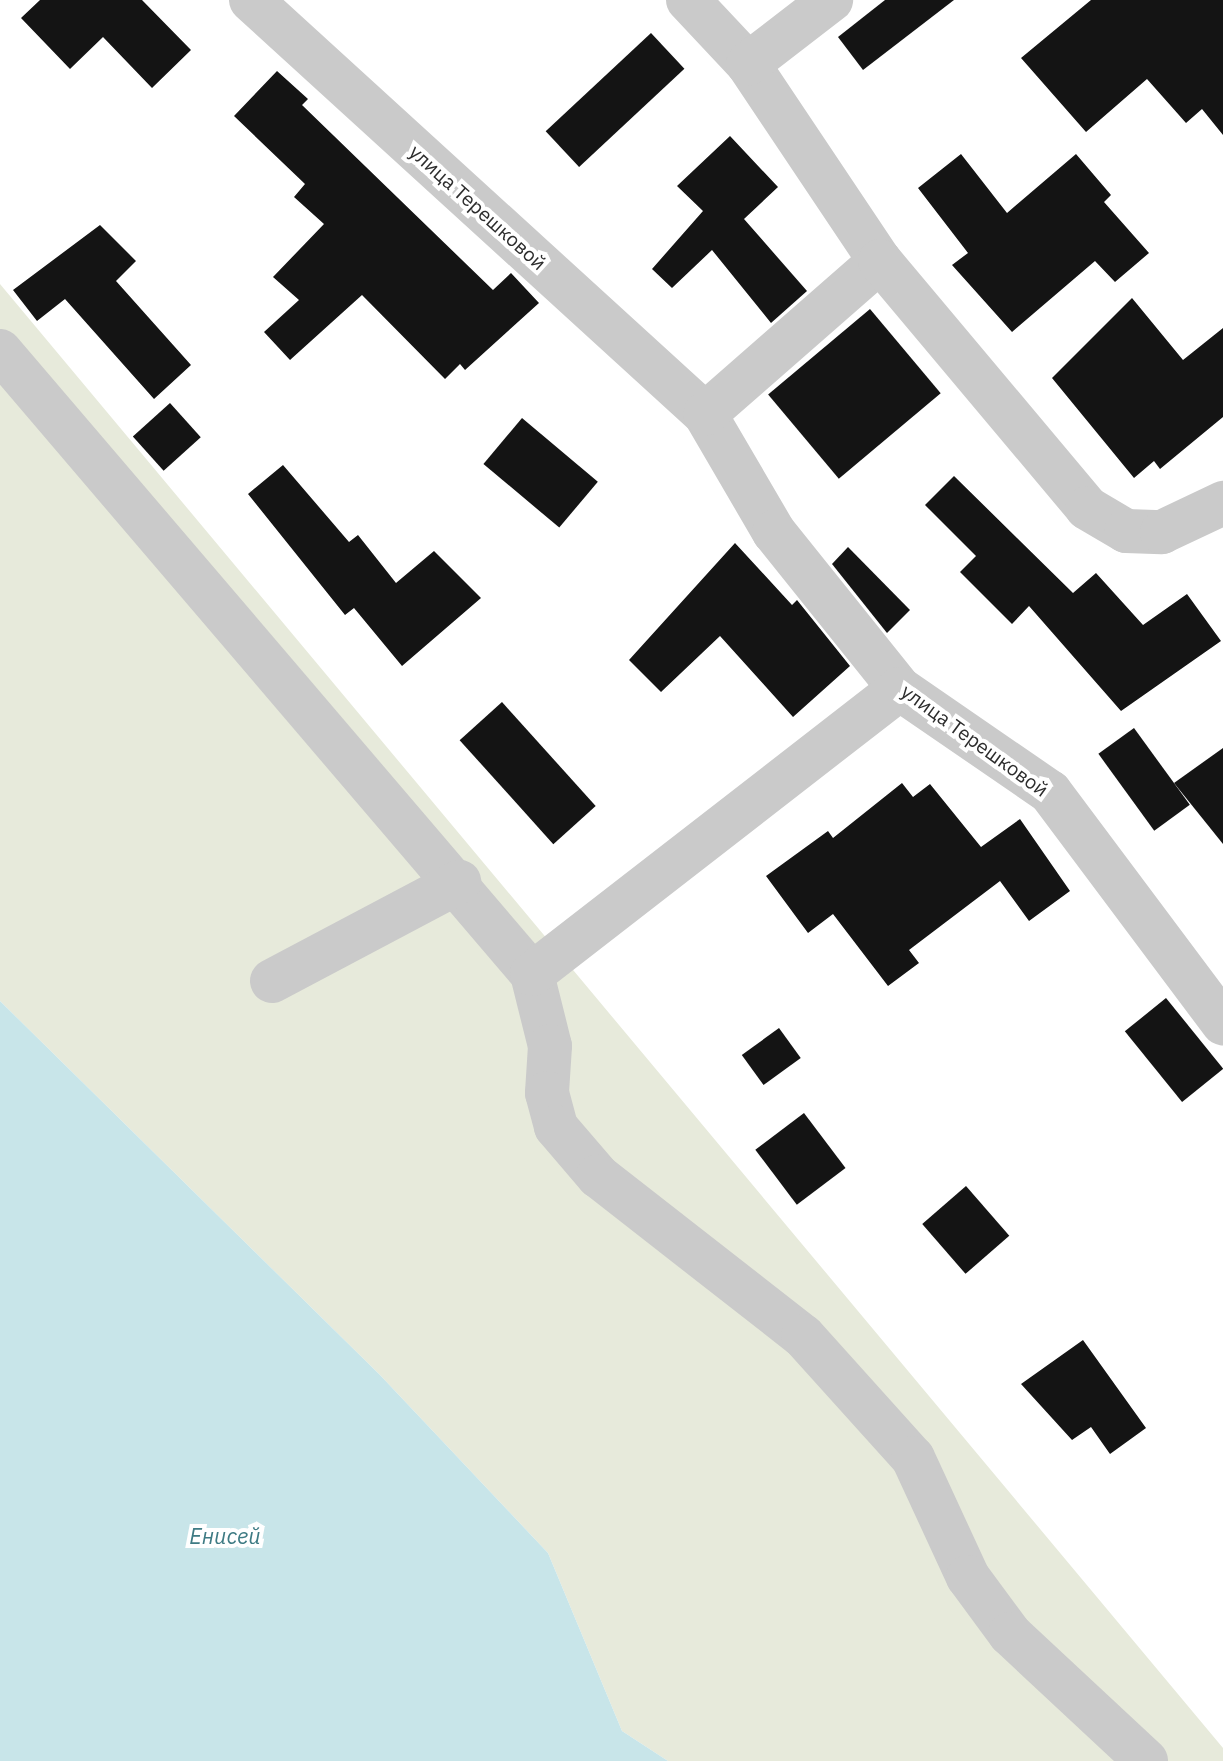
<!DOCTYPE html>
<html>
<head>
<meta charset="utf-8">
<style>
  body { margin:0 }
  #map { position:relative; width:1223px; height:1761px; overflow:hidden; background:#fff; font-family:"IBM Plex Sans",sans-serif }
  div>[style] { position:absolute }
  .green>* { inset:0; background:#e7eadb }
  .water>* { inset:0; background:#c8e5e9 }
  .building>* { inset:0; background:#141414; transform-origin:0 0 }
  .minor>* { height:44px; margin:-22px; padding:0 22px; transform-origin:22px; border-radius:22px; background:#cacaca }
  span { translate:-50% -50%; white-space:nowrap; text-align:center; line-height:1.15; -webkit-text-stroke:8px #fff; paint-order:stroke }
  .street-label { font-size:20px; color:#2d2d2d }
  .water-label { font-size:22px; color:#3e7b84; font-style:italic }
</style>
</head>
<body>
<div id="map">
  <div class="green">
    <div style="clip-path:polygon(0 284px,1223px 1748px,1223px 1761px,668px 1761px,622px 1731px,548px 1553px,380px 1375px,0 1001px)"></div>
  </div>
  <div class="water">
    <div style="clip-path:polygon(0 1001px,380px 1375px,548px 1553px,622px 1731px,668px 1761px,0 1761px)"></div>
  </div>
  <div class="building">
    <div style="clip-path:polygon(40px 0,142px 0,191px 50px,152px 88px,103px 37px,70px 69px,21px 18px)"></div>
    <div style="clip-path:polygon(885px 0,954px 0,863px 70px,838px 37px)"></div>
    <div style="clip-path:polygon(1091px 0,1223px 0,1223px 135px,1202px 109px,1186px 123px,1147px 79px,1086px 132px,1021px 58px)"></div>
    <div style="left:651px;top:33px;width:49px;height:144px;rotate:47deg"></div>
    <div style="clip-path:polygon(277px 71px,308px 99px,302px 105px,493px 290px,511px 273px,539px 303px,465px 370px,460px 364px,445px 379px,362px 295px,290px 360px,264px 332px,299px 300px,273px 277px,324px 224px,294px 197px,305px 184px,234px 116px)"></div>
    <div style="clip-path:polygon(730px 136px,778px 187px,744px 219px,807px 291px,771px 323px,712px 250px,672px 288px,652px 269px,703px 211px,677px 186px)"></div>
    <div style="clip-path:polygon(961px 154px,1007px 213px,1076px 154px,1111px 195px,1104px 202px,1149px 253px,1115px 282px,1095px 261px,1012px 332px,952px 265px,968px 253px,918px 188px)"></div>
    <div style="clip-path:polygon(100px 225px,136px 261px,116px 281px,191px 365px,154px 399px,65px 299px,37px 321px,13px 290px)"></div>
    <div style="clip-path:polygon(1132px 298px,1183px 360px,1223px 328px,1223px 417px,1160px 469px,1154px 461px,1134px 478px,1052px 378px)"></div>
    <div style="left:870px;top:309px;width:110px;height:133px;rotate:50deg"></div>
    <div style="left:170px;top:403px;width:46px;height:50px;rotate:48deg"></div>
    <div style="left:522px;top:418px;width:99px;height:60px;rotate:40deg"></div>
    <div style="clip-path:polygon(283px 465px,349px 542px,358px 535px,396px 583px,434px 551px,481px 598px,402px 666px,354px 608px,345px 615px,248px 494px)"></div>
    <div style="clip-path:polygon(954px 476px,1073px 593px,1096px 573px,1143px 625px,1187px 594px,1221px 641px,1121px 711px,1029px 606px,1012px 624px,960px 572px,976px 556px,925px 505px)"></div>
    <div style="clip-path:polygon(735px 543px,792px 605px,797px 600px,850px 666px,793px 717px,720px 636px,661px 692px,629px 660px)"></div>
    <div style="clip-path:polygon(848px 547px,910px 610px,887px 633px,832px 564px)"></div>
    <div style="left:502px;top:702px;width:140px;height:57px;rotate:48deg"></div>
    <div style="left:1134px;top:728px;width:95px;height:44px;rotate:54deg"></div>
    <div style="clip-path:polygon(1223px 748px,1223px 844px,1174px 783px)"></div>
    <div style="clip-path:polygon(902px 783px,913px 797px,930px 784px,981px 847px,1020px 819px,1070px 891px,1029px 921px,1000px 881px,909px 950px,919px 963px,888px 986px,833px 914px,808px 933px,766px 876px,828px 831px,833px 838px)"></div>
    <div style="left:1166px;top:998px;width:91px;height:53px;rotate:51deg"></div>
    <div style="left:779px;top:1028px;width:37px;height:46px;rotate:54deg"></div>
    <div style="left:804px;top:1113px;width:69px;height:61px;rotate:53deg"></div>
    <div style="left:966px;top:1186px;width:66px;height:58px;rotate:49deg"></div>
    <div style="clip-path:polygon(1083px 1340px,1146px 1428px,1110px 1454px,1091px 1427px,1072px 1440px,1021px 1384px)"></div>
  </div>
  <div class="minor">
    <div style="left:251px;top:0;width:614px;rotate:42.36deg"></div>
    <div style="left:705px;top:414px;width:137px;rotate:59.7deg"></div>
    <div style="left:774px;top:532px;width:201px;rotate:51.3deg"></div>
    <div style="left:900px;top:689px;width:182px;rotate:34.5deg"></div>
    <div style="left:1050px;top:792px;width:289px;rotate:53.2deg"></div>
    <div style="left:688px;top:0;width:88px;rotate:46.8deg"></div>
    <div style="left:748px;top:64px;width:237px;rotate:56.2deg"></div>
    <div style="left:880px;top:261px;width:232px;rotate:138.8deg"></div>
    <div style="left:748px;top:64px;width:105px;rotate:-37.6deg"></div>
    <div style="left:880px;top:261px;width:322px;rotate:50deg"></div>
    <div style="left:1087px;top:508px;width:45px;rotate:30.5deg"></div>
    <div style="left:1126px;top:531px;width:36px;rotate:2deg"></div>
    <div style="left:1162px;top:532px;width:68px;rotate:-25.4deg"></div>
    <div style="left:0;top:351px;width:819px;rotate:49.5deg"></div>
    <div style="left:532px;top:974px;width:74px;rotate:76deg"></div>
    <div style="left:550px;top:1046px;width:47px;rotate:93.7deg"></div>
    <div style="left:547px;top:1093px;width:35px;rotate:75deg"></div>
    <div style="left:556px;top:1127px;width:65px;rotate:49.4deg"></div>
    <div style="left:598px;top:1176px;width:260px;rotate:38deg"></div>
    <div style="left:803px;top:1336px;width:164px;rotate:48deg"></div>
    <div style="left:913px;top:1458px;width:131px;rotate:65.2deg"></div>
    <div style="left:968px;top:1577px;width:71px;rotate:53.6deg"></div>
    <div style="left:1010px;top:1634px;width:186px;rotate:43deg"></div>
    <div style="left:532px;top:974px;width:465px;rotate:-37.8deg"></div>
    <div style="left:272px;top:981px;width:212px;rotate:-27.9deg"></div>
  </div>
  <div class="street-label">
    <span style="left:478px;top:207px;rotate:42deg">улица Терешковой</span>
    <span style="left:975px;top:740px;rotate:36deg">улица Терешковой</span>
  </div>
  <div class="water-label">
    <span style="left:225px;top:1536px">Енисей</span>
  </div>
</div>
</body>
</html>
